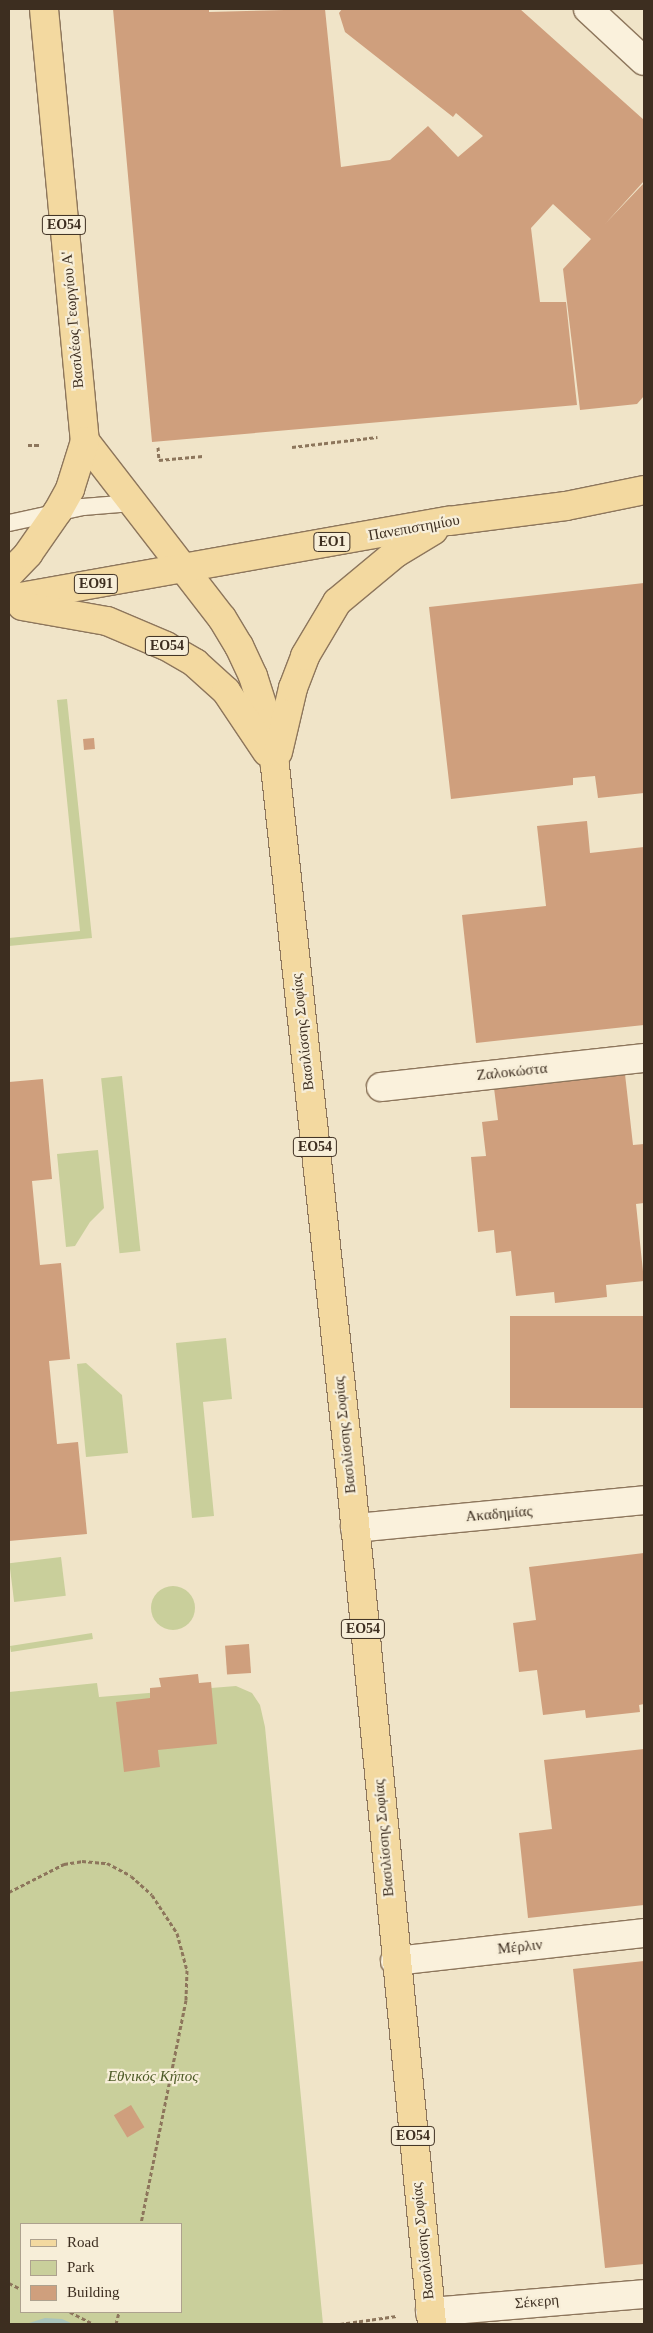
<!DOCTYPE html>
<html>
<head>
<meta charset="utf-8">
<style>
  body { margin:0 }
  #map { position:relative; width:653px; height:2333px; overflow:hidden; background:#f0e4c8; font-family:"Times New Roman",serif }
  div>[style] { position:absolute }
  .green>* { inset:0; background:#c9cf9b; transform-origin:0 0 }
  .round { border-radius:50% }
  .water>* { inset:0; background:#a9c4bc }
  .building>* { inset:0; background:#cf9f7d; transform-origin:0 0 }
  .path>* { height:3px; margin-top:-1.5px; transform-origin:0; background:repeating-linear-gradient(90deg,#8d765c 0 4px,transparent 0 6.5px) }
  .roads { filter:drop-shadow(1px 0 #8d765c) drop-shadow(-1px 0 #8d765c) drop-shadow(0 1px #8d765c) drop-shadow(0 -1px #8d765c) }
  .lane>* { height:16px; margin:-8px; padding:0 8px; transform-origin:8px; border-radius:8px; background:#faf1dc }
  .street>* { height:28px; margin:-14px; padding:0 14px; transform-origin:14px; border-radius:14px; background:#faf1dc }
  .secondary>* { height:28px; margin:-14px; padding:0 14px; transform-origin:14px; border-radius:14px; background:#faf1dc }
  .primary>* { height:28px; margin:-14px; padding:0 14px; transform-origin:14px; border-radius:14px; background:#f3d9a0 }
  span { translate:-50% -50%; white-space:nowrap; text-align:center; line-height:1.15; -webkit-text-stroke:4.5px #f7eed8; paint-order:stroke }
  .shield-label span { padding:1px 4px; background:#f7eed8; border:1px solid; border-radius:4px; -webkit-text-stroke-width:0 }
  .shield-label { font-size:14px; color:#3d2e20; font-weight:700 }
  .street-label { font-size:15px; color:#3d2e20 }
  .park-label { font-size:15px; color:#4d5a26; font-style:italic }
  .frame { position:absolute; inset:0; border:10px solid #3d2e20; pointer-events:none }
  .legend { position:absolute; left:20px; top:2223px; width:162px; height:90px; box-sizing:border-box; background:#f7eed8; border:1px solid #ada18e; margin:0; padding:6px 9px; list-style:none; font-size:15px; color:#3d2e20 }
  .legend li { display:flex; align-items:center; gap:10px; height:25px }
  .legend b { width:25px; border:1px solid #ada18e }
</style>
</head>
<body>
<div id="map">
  <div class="green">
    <div style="clip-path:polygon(67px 699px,92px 938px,9px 946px,9px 938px,80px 931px,57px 700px)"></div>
    <div style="left:122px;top:1076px;width:176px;height:21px;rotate:84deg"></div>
    <div style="clip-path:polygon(98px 1150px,104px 1208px,90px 1222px,75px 1246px,66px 1247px,57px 1154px)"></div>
    <div style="clip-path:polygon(226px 1338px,232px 1399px,203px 1402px,214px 1516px,192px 1518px,176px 1343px)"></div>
    <div style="clip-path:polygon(86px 1363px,122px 1395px,128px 1453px,86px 1457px,77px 1364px)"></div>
    <div style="left:61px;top:1557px;width:39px;height:52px;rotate:83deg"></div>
    <div class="round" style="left:151px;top:1586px;width:44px;height:44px"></div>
    <div style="left:92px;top:1633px;width:6px;height:83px;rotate:81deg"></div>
    <div style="clip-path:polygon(evenodd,97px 1683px,99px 1697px,236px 1686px,252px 1693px,260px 1705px,265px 1727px,323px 2324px,9px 2324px,9px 1692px,97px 1683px,21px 2224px,181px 2224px,181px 2312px,21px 2312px,21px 2224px)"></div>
  </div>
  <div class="water">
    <div style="clip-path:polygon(45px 2318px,62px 2319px,73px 2324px,26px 2324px)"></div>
  </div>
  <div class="building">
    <div style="clip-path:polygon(113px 9px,209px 9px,209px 12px,325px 9px,341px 167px,390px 160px,428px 126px,458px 157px,483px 136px,456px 113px,453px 117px,345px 32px,339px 13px,342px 9px,520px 9px,644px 120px,644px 181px,605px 224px,644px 183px,644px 396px,637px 404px,580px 410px,563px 269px,591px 239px,553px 204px,531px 228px,540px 302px,566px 302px,577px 405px,152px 442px)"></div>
    <div style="clip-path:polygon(644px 583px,644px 793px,598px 798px,595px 776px,573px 778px,573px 785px,451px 799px,429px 607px)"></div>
    <div style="left:94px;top:738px;width:11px;height:11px;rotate:85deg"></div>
    <div style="clip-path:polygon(587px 821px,590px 853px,644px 847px,644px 1025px,476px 1043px,462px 915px,546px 906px,537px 826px)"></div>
    <div style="clip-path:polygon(625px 1074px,633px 1145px,644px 1144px,644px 1203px,636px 1204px,644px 1281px,606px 1285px,607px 1297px,555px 1303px,554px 1292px,516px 1296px,511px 1251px,496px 1253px,494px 1230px,478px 1232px,471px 1157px,486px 1156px,482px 1122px,498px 1120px,494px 1088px)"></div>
    <div style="clip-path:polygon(43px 1079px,52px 1179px,32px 1181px,40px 1265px,61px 1263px,70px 1359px,49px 1361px,57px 1444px,78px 1442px,87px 1534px,9px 1541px,9px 1082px)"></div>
    <div style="left:644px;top:1316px;width:92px;height:134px;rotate:90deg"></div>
    <div style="clip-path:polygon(644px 1553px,644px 1704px,639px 1705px,640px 1712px,586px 1718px,585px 1710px,543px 1715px,537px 1670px,519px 1672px,513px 1623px,536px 1620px,529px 1567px)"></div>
    <div style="left:249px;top:1644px;width:29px;height:24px;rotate:86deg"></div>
    <div style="clip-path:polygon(198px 1674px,199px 1683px,211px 1682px,217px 1744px,158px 1750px,160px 1767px,124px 1772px,116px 1702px,150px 1698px,150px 1688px,161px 1687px,159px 1678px)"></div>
    <div style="clip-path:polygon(644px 1749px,644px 1905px,528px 1918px,519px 1833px,552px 1829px,544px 1760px)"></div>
    <div style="clip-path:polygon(644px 1961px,644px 2264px,605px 2268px,573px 1969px)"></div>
    <div style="left:131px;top:2105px;width:26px;height:20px;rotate:59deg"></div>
  </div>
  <div class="path">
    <div style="left:28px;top:445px;width:12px"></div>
    <div style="left:158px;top:447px;width:13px;rotate:86deg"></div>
    <div style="left:159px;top:460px;width:44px;rotate:-5.2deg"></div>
    <div style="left:292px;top:447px;width:86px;rotate:-6.7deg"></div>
    <div style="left:9px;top:1892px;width:62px;rotate:-27deg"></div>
    <div style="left:64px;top:1864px;width:18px;rotate:-9deg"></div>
    <div style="left:82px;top:1861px;width:25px;rotate:5deg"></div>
    <div style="left:107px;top:1863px;width:27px;rotate:28deg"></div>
    <div style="left:131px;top:1876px;width:28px;rotate:42deg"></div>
    <div style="left:152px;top:1895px;width:45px;rotate:56.7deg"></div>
    <div style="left:177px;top:1933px;width:38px;rotate:75deg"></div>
    <div style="left:187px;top:1970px;width:30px;rotate:92deg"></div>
    <div style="left:186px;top:2000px;width:228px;rotate:101.4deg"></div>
    <div style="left:9px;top:2283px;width:13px;rotate:27deg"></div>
    <div style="left:70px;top:2312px;width:27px;rotate:27deg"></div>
    <div style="left:116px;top:2324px;width:12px;rotate:-76deg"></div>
    <div style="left:340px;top:2324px;width:57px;rotate:-8.1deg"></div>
  </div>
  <div class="roads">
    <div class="lane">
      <div style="left:9px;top:523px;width:76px;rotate:-12.2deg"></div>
      <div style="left:83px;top:507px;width:49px;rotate:-4.7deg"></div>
    </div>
    <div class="street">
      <div style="left:588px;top:9px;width:76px;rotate:42.9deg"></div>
      <div style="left:381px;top:1087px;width:265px;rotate:-6.3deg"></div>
      <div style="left:395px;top:1961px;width:251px;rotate:-6.4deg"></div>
    </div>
    <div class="secondary">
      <div style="left:355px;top:1528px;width:290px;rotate:-5.5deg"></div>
      <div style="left:430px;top:2312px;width:215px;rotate:-4.8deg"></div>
    </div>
    <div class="primary">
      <div style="left:44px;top:9px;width:434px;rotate:84.6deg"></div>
      <div style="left:85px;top:441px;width:224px;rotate:52.3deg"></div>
      <div style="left:222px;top:618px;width:33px;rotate:59deg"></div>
      <div style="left:239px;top:646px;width:33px;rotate:65deg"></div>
      <div style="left:253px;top:676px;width:49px;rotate:72.3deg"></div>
      <div style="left:268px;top:723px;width:44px;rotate:80.8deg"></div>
      <div style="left:275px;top:766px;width:709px;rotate:83.93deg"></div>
      <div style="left:350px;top:1471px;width:857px;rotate:84.51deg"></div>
      <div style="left:9px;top:574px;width:28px;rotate:-46deg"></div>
      <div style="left:28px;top:554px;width:52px;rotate:-55.1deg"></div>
      <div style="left:58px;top:511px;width:25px;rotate:-61deg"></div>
      <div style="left:70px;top:489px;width:50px;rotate:-72.6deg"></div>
      <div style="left:9px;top:599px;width:447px;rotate:-10.1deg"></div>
      <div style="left:449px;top:521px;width:118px;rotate:-7.3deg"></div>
      <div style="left:566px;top:506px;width:80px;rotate:-11.6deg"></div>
      <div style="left:22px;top:606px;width:86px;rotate:10deg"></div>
      <div style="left:107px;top:621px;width:64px;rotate:23deg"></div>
      <div style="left:166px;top:646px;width:34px;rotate:30deg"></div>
      <div style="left:195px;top:663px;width:42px;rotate:42.1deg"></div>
      <div style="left:226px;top:691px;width:73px;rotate:56.1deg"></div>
      <div style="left:278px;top:752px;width:66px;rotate:-76.8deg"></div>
      <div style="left:293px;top:688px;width:34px;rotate:-69deg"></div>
      <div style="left:305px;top:656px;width:63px;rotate:-59.3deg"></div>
      <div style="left:337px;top:602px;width:77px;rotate:-39.7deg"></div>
      <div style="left:396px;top:553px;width:44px;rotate:-31.2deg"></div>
    </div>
  </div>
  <div class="shield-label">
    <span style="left:64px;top:225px">ΕΟ54</span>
    <span style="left:332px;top:542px">ΕΟ1</span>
    <span style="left:96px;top:584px">ΕΟ91</span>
    <span style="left:167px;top:646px">ΕΟ54</span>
    <span style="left:315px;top:1147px">ΕΟ54</span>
    <span style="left:363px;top:1629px">ΕΟ54</span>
    <span style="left:413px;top:2136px">ΕΟ54</span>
  </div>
  <div class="street-label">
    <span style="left:73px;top:320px;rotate:-95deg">Βασιλέως Γεωργίου Α'</span>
    <span style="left:414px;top:528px;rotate:-10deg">Πανεπιστημίου</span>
    <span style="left:303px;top:1032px;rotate:-96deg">Βασιλίσσης Σοφίας</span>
    <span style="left:512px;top:1072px;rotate:-6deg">Ζαλοκώστα</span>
    <span style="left:345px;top:1435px;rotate:-96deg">Βασιλίσσης Σοφίας</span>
    <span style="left:499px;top:1514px;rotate:-5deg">Ακαδημίας</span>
    <span style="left:384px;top:1838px;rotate:-95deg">Βασιλίσσης Σοφίας</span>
    <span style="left:520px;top:1947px;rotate:-6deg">Μέρλιν</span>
    <span style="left:423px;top:2241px;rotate:-96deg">Βασιλίσσης Σοφίας</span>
    <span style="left:537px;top:2302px;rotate:-5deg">Σέκερη</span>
  </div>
  <div class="park-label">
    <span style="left:153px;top:2077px">Εθνικός Κήπος</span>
  </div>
  <div class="frame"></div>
  <ul class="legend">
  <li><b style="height:6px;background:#f3d9a0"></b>Road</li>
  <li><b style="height:14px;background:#c9cf9b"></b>Park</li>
  <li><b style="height:14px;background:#cf9f7d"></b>Building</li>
  </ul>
</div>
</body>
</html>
